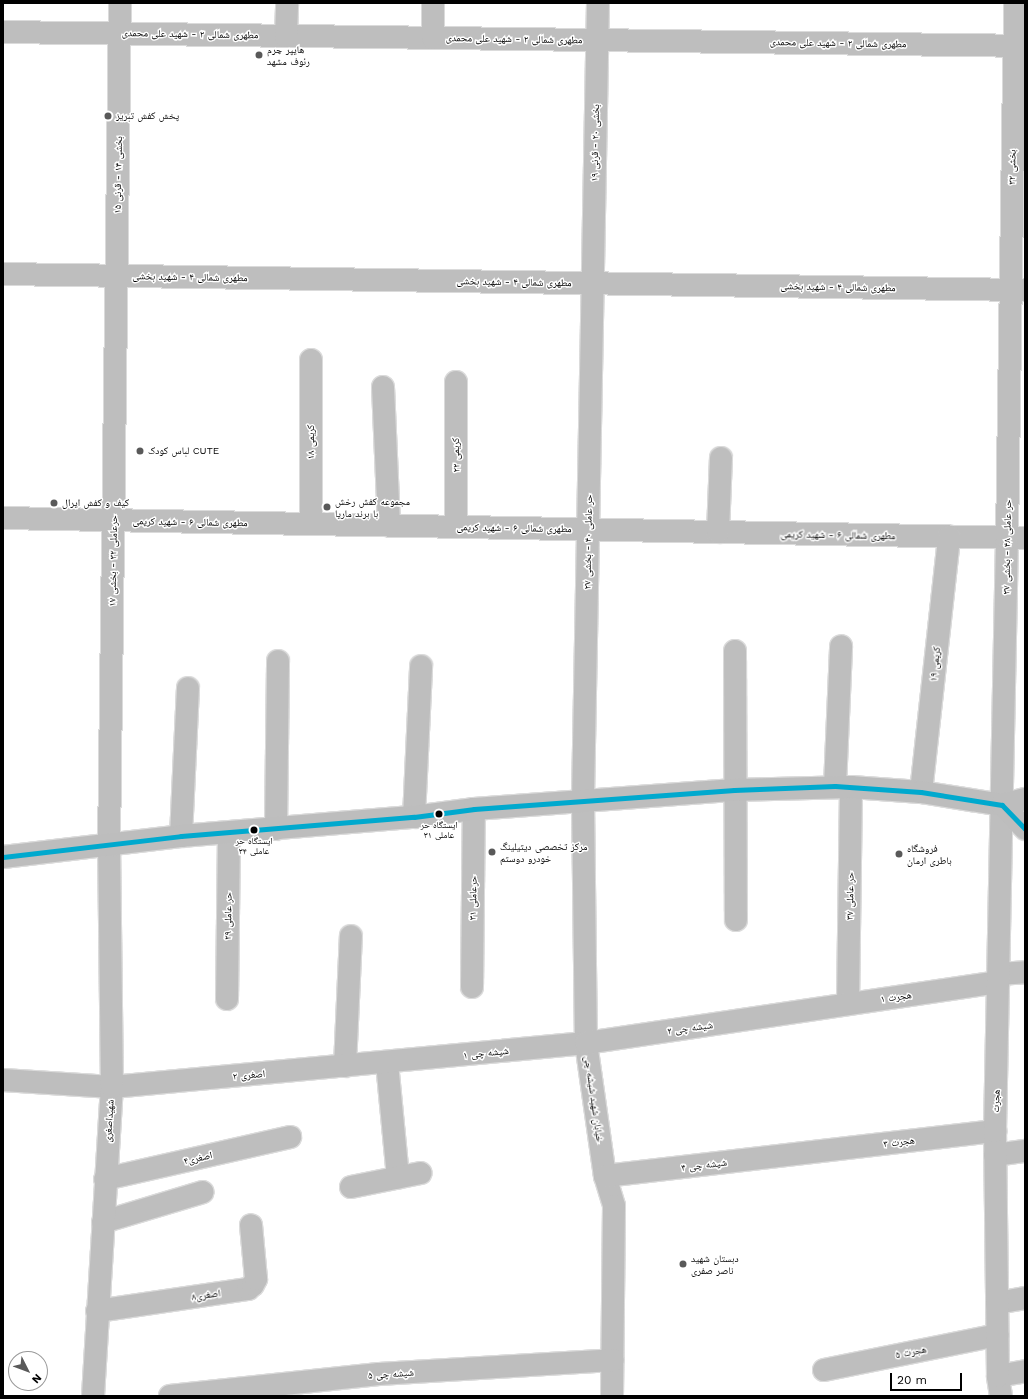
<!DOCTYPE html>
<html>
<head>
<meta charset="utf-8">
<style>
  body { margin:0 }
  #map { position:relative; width:1028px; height:1399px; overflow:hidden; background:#fff; font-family:"Work Sans","Noto Naskh Arabic",sans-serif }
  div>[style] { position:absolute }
  .roads { filter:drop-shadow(1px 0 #dbdbdb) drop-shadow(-1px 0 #dbdbdb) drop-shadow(0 1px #dbdbdb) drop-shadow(0 -1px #dbdbdb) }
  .minor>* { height:22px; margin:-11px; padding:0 11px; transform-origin:11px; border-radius:11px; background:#bebebe }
  .major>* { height:22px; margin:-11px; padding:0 11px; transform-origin:11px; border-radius:11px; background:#bdbdbd }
  .bus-1>* { height:5px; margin:-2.5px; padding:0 2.5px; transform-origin:2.5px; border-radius:2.5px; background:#00a9ce }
  .dots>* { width:11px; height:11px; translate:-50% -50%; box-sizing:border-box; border:2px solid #fff; border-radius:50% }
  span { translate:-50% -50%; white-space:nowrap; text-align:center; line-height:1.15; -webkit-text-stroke:3px #fff; paint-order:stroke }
  .bus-label { font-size:9px; color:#000 }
  .street-label { font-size:10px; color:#000 }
  .poi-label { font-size:10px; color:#000 }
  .left { translate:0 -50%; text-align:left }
  .frame { position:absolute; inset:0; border:4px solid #000; pointer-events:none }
  .north { position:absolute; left:8px; top:1351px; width:40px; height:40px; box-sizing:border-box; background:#fff; border:1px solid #999; border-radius:50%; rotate:132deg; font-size:11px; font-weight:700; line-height:16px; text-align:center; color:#000 }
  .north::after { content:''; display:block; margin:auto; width:14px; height:18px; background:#595959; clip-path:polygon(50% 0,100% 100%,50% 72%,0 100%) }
  .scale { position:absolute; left:890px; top:1373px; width:72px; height:18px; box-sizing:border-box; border:2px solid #000; border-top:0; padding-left:5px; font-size:12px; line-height:14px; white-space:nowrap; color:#000; -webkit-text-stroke:3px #fff; paint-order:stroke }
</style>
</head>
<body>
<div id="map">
  <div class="roads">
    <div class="minor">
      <div style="left:598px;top:3px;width:798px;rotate:91.08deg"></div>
      <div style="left:583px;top:801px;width:242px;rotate:89.3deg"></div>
      <div style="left:586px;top:1043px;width:134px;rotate:81.9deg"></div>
      <div style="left:605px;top:1176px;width:31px;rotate:73deg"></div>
      <div style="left:614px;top:1206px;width:190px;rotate:90.6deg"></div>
      <div style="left:3px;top:32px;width:1022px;rotate:0.78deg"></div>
      <div style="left:286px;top:36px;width:33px;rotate:-88deg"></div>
      <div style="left:433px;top:38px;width:35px;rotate:-90deg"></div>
      <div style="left:3px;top:274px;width:1022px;rotate:0.9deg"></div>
      <div style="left:311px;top:360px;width:164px;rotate:90deg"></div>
      <div style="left:456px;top:382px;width:145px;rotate:90deg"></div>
      <div style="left:383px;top:387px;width:139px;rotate:87.5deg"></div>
      <div style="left:3px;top:518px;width:1022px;rotate:1.12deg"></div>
      <div style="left:718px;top:532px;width:74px;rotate:-87.7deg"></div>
      <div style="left:735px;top:651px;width:269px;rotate:89.8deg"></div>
      <div style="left:835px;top:786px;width:140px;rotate:-87.5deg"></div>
      <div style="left:921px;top:792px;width:257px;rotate:-83.7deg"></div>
      <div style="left:414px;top:817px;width:151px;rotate:-87.3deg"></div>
      <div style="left:276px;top:829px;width:168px;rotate:-89.3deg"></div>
      <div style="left:181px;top:836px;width:148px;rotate:-87.3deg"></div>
      <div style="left:999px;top:974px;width:26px;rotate:-4deg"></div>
      <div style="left:472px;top:987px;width:178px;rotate:-89.4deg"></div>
      <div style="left:227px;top:999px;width:166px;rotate:-89.3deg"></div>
      <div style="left:848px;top:1004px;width:217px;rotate:-89.2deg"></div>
      <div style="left:387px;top:1063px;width:115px;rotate:84.5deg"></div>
      <div style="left:345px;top:1066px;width:130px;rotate:-87.4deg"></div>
      <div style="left:3px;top:1080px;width:109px;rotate:3.7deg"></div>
      <div style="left:112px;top:1087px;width:476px;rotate:-5.3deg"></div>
      <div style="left:586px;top:1043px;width:417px;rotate:-8.4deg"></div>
      <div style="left:995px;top:1155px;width:30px;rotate:-8deg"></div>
      <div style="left:605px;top:1176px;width:393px;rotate:-6.6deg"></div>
      <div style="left:105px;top:1179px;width:190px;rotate:-12.8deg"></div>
      <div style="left:351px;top:1187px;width:71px;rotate:-11.3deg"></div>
      <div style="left:103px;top:1222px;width:104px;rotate:-16.7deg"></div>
      <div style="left:997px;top:1303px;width:28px;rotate:-10deg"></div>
      <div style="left:97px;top:1311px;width:153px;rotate:-8.3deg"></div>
      <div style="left:248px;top:1289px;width:6px;rotate:-39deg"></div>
      <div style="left:253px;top:1285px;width:7px;rotate:-63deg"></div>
      <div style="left:256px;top:1279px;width:54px;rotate:-95.3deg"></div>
      <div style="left:824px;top:1370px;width:177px;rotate:-11.4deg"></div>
      <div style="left:998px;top:1376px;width:27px;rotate:-10deg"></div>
      <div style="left:93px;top:1396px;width:310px;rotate:-86.5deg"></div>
      <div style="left:112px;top:1087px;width:241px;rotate:-90.7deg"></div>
      <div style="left:109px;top:846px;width:843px;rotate:-89.25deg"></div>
      <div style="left:170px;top:1396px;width:210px;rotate:-6deg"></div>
      <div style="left:379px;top:1374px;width:234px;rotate:-3.4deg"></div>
      <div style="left:1001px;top:1396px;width:20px;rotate:-99deg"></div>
      <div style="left:998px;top:1376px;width:245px;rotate:-90.7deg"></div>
      <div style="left:995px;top:1131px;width:593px;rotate:-88.84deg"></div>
      <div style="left:1007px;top:538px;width:535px;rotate:-89.14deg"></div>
    </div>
    <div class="major">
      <div style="left:1002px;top:805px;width:33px;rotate:46deg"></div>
      <div style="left:3px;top:857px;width:179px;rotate:-6.7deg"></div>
      <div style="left:181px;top:836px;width:234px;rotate:-4.7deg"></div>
      <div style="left:414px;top:817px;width:61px;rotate:-7.6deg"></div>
      <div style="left:474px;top:809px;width:261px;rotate:-4.2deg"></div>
      <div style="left:734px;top:790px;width:117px;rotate:-1.5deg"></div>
      <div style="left:851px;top:787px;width:70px;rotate:4.1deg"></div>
      <div style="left:921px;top:792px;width:82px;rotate:9.1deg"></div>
      <div style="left:1002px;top:805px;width:24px;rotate:-15deg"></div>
    </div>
  </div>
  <div class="bus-1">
    <div style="left:3px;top:857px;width:179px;rotate:-6.7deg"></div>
    <div style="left:181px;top:836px;width:234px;rotate:-4.7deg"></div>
    <div style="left:414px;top:817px;width:61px;rotate:-7.6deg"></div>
    <div style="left:474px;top:809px;width:261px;rotate:-4.2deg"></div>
    <div style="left:734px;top:790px;width:101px;rotate:-2.3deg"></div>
    <div style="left:835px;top:786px;width:86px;rotate:4deg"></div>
    <div style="left:921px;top:792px;width:82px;rotate:9.1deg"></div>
    <div style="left:1002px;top:805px;width:33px;rotate:46deg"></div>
  </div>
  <div class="dots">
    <div style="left:259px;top:55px;background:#595959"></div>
    <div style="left:108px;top:116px;background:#595959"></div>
    <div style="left:140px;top:451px;background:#595959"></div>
    <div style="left:54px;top:503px;background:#595959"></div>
    <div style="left:327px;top:507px;background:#595959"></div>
    <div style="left:439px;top:814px;background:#000"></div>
    <div style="left:254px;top:830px;background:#000"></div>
    <div style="left:492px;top:852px;background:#595959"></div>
    <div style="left:899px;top:854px;background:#595959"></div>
    <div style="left:683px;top:1264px;background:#595959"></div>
  </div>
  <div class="bus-label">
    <span style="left:439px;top:830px">ایستگاه حر<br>عاملی ۳۱</span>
    <span style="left:254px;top:846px">ایستگاه حر<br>عاملی ۳۴</span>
  </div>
  <div class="street-label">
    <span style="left:190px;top:34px;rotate:1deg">مطهری شمالی ۲ - شهید علی محمدی</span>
    <span style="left:514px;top:39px;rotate:1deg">مطهری شمالی ۲ - شهید علی محمدی</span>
    <span style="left:838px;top:43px;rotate:1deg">مطهری شمالی ۲ - شهید علی محمدی</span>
    <span style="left:595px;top:143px;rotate:-89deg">بخشی ۲۰ - قرنی ۱۹</span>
    <span style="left:1012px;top:167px;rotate:-89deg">بخشی ۳۲</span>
    <span style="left:118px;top:175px;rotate:-89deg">بخشی ۱۴ - قرنی ۱۵</span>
    <span style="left:190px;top:277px;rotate:1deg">مطهری شمالی ۴ - شهید بخشی</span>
    <span style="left:514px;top:282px;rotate:1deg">مطهری شمالی ۴ - شهید بخشی</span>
    <span style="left:838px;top:287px;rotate:1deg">مطهری شمالی ۴ - شهید بخشی</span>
    <span style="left:311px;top:442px;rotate:-90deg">کریمی ۱۸</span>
    <span style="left:456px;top:455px;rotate:-90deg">کریمی ۲۲</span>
    <span style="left:190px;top:522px;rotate:1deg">مطهری شمالی ۶ - شهید کریمی</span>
    <span style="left:514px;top:528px;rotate:1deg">مطهری شمالی ۶ - شهید کریمی</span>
    <span style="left:838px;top:535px;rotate:1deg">مطهری شمالی ۶ - شهید کریمی</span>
    <span style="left:588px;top:542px;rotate:-89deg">حر عاملی ۴۰ - بخشی ۲۷</span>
    <span style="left:1007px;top:547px;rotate:-89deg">حر عاملی ۴۸ - بخشی ۳۷</span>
    <span style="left:113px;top:561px;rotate:-89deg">حرعاملی ۳۲ - بخشی ۱۷</span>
    <span style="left:935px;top:664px;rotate:-84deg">کریمی ۱۹</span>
    <span style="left:850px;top:896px;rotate:-89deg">حر عاملی ۳۷</span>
    <span style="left:473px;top:898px;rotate:-89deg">حرعاملی ۳۱</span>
    <span style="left:228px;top:916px;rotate:-89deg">حر عاملی ۲۹</span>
    <span style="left:896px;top:997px;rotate:-8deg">هجرت ۱</span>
    <span style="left:690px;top:1028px;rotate:-8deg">شیشه چی ۲</span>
    <span style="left:486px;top:1053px;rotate:-6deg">شیشه چی ۱</span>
    <span style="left:249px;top:1075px;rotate:-5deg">اصغری ۲</span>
    <span style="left:594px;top:1099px;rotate:82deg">خیابان شهید شیشه چی</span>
    <span style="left:996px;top:1101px;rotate:-88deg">هجرت</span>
    <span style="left:109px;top:1121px;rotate:-86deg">شهیداصغری</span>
    <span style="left:899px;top:1142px;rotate:-7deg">هجرت ۳</span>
    <span style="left:198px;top:1158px;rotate:-13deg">اصغری۴</span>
    <span style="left:704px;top:1165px;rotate:-7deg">شیشه چی ۴</span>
    <span style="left:206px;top:1295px;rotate:-8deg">اصغری۸</span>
    <span style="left:911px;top:1352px;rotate:-11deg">هجرت ۵</span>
    <span style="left:391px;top:1374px;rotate:-4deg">شیشه چی ۵</span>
  </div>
  <div class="poi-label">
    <span class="left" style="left:267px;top:55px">هایپر چرم<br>رئوف مشهد</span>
    <span class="left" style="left:116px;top:116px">پخش کفش تبریز</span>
    <span class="left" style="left:148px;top:451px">لباس کودک CUTE</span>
    <span class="left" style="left:335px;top:507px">مجموعه کفش رخش<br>با برند ماریا</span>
    <span class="left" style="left:62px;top:503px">کیف و کفش ایرال</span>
    <span class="left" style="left:500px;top:852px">مرکز تخصصی دیتیلینگ<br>خودرو دوستم</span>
    <span class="left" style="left:907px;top:854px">فروشگاه<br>باطری ارمان</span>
    <span class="left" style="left:691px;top:1264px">دبستان شهید<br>ناصر صفری</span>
  </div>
  <div class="frame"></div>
  <div class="north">N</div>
  <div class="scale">20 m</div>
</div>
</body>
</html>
